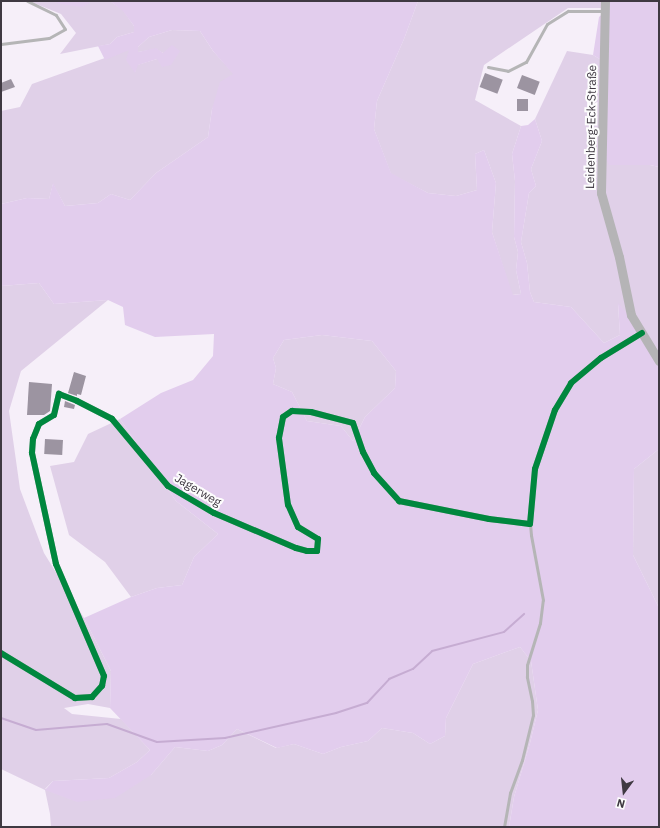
<!DOCTYPE html>
<html>
<head>
<meta charset="utf-8">
<style>
  body { margin:0 }
  #map { position:relative; width:660px; height:828px; overflow:hidden; background:#f6eff9; font-family:"IBM Plex Sans",sans-serif }
  div>[style] { position:absolute }
  .green>* { inset:0; background:#e0d0e8 }
  .forest>* { inset:0; background:#e2cded }
  .stream>* { height:2px; margin:-1px; padding:0 1px; transform-origin:1px; border-radius:1px; background:#c6acd2 }
  .building>* { inset:0; background:#9c94a1; transform-origin:0 0 }
  .lane>* { height:3px; margin:-1.5px; padding:0 1.5px; transform-origin:1.5px; border-radius:1.5px; background:#b5b5b6 }
  .street>* { height:6px; margin:-3px; padding:0 3px; transform-origin:3px; border-radius:3px; background:#b5b5b6 }
  .secondary>* { height:9px; margin:-4.5px; padding:0 4.5px; transform-origin:4.5px; border-radius:4.5px; background:#b5b4b6 }
  .cycleway>* { height:6px; margin:-3px; padding:0 3px; transform-origin:3px; border-radius:3px; background:#00873e }
  span { translate:-50% -50%; white-space:nowrap; text-align:center; line-height:1.15; -webkit-text-stroke:4px #fdfdfd; paint-order:stroke }
  .street-label { font-size:12px; color:#3f3942 }
  .frame { position:absolute; inset:0; border:2px solid #3f3942; pointer-events:none }
  .north { position:absolute; left:604px; top:772px; width:40px; height:40px; -webkit-text-stroke:3px #fdfdfd; paint-order:stroke; rotate:195deg; font-size:11px; font-weight:700; line-height:16px; text-align:center; color:#3f3942 }
  .north::after { content:''; display:block; margin:auto; width:14px; height:18px; background:#3f3942; clip-path:polygon(50% 0,100% 100%,50% 72%,0 100%) }
</style>
</head>
<body>
<div id="map">
  <div class="green">
    <div style="clip-path:polygon(29px 1px,110px 1px,123px 10px,134px 26px,134px 32px,117px 37px,110px 44px,60px 54px,76px 33px,61px 14px)"></div>
    <div style="clip-path:polygon(418px 1px,609px 1px,609px 8px,568px 8px,484px 65px,475px 100px,521px 126px,512px 154px,515px 181px,514px 237px,518px 252px,516px 270px,521px 294px,512px 295px,492px 232px,496px 183px,484px 150px,475px 154px,477px 190px,456px 196px,428px 193px,391px 174px,374px 129px,377px 101px,404px 39px)"></div>
    <div style="clip-path:polygon(172px 30px,200px 31px,213px 51px,234px 74px,212px 109px,208px 137px,156px 173px,130px 200px,111px 194px,98px 203px,65px 206px,53px 184px,49px 199px,27px 198px,1px 204px,1px 111px,20px 107px,32px 84px,130px 49px,135px 72px,137px 65px,157px 59px,163px 53px,156px 49px,138px 52px,138px 47px,149px 37px)"></div>
    <div style="clip-path:polygon(567px 51px,593px 55px,608px 64px,650px 165px,659px 167px,659px 351px,618px 304px,620px 335px,604px 343px,571px 307px,534px 302px,530px 292px,527px 263px,521px 242px,529px 193px,536px 186px,531px 169px,542px 141px,535px 119px)"></div>
    <div style="clip-path:polygon(39px 283px,54px 304px,108px 300px,21px 371px,9px 411px,20px 489px,44px 553px,84px 618px,111px 671px,110px 708px,88px 704px,64px 708px,72px 714px,121px 719px,150px 750px,137px 762px,109px 778px,53px 781px,45px 789px,151px 775px,175px 747px,208px 751px,222px 745px,237px 729px,276px 748px,294px 744px,323px 754px,341px 747px,368px 741px,382px 728px,413px 733px,430px 744px,445px 736px,446px 718px,473px 664px,520px 647px,531px 661px,538px 710px,530px 743px,514px 797px,509px 827px,51px 827px,50px 814px,45px 790px,1px 769px,1px 286px)"></div>
    <div style="clip-path:polygon(322px 335px,372px 341px,396px 371px,395px 388px,365px 417px,353px 441px,341px 426px,307px 421px,292px 392px,273px 384px,276px 368px,273px 358px,284px 340px)"></div>
    <div style="clip-path:polygon(120px 419px,176px 501px,218px 534px,194px 557px,182px 585px,157px 588px,131px 597px,105px 562px,69px 535px,50px 466px,74px 462px,88px 434px)"></div>
    <div style="clip-path:polygon(659px 449px,659px 608px,633px 555px,634px 469px)"></div>
  </div>
  <div class="forest">
    <div style="clip-path:polygon(53px 1px,88px 1px,90px 3px,82px 7px,60px 4px)"></div>
    <div style="clip-path:polygon(evenodd,110px 1px,418px 1px,404px 39px,377px 101px,374px 129px,391px 173px,428px 193px,456px 196px,477px 190px,475px 154px,484px 150px,496px 183px,492px 232px,513px 295px,521px 294px,516px 270px,518px 252px,514px 237px,515px 181px,512px 154px,521px 126px,528px 125px,535px 119px,542px 141px,531px 169px,536px 186px,529px 193px,521px 242px,527px 263px,530px 292px,534px 302px,571px 307px,604px 343px,620px 335px,618px 303px,659px 351px,659px 449px,634px 469px,633px 555px,659px 608px,659px 827px,509px 827px,514px 797px,530px 743px,538px 710px,531px 661px,520px 647px,473px 664px,446px 718px,445px 736px,430px 744px,413px 733px,382px 728px,368px 741px,341px 747px,323px 754px,294px 744px,277px 748px,237px 729px,222px 745px,208px 751px,175px 747px,151px 775px,115px 798px,77px 802px,45px 790px,53px 781px,109px 778px,137px 762px,150px 750px,110px 708px,111px 671px,84px 618px,131px 597px,157px 588px,182px 585px,194px 557px,218px 534px,176px 501px,120px 419px,161px 393px,193px 380px,213px 356px,214px 334px,155px 337px,125px 325px,123px 307px,108px 300px,54px 304px,39px 283px,1px 286px,1px 204px,27px 198px,49px 199px,53px 183px,65px 206px,98px 203px,111px 194px,130px 200px,156px 173px,208px 137px,212px 109px,220px 82px,233px 74px,213px 51px,200px 31px,172px 30px,149px 37px,138px 47px,138px 52px,156px 48px,163px 53px,172px 45px,180px 51px,171px 65px,162px 67px,157px 59px,138px 65px,135px 73px,126px 60px,129px 50px,105px 60px,98px 46px,110px 44px,117px 37px,134px 32px,134px 26px,123px 11px,110px 1px,322px 335px,372px 341px,396px 371px,395px 388px,365px 417px,353px 441px,341px 426px,307px 421px,292px 392px,273px 384px,276px 368px,273px 358px,284px 340px,322px 335px)"></div>
    <div style="clip-path:polygon(609px 1px,659px 1px,659px 167px,650px 165px,609px 165px,605px 157px,608px 64px,593px 55px,599px 17px,609px 8px)"></div>
  </div>
  <div class="stream">
    <div style="left:1px;top:718px;width:37px;rotate:19deg"></div>
    <div style="left:36px;top:730px;width:71px;rotate:-4.8deg"></div>
    <div style="left:107px;top:724px;width:53px;rotate:19.8deg"></div>
    <div style="left:157px;top:742px;width:68px;rotate:-3.4deg"></div>
    <div style="left:225px;top:738px;width:114px;rotate:-12.7deg"></div>
    <div style="left:336px;top:713px;width:33px;rotate:-18deg"></div>
    <div style="left:367px;top:703px;width:33px;rotate:-47deg"></div>
    <div style="left:389px;top:679px;width:26px;rotate:-23deg"></div>
    <div style="left:413px;top:669px;width:26px;rotate:-43deg"></div>
    <div style="left:432px;top:651px;width:74px;rotate:-14.8deg"></div>
    <div style="left:504px;top:632px;width:27px;rotate:-42deg"></div>
  </div>
  <div class="building">
    <div style="left:485px;top:73px;width:19px;height:15px;rotate:21deg"></div>
    <div style="left:522px;top:75px;width:19px;height:14px;rotate:21deg"></div>
    <div style="clip-path:polygon(11px 79px,15px 87px,1px 92px,1px 83px)"></div>
    <div style="left:517px;top:99px;width:11px;height:12px"></div>
    <div style="clip-path:polygon(74px 372px,86px 376px,81px 395px,77px 394px,77px 396px,68px 393px)"></div>
    <div style="clip-path:polygon(29px 382px,52px 384px,50px 411px,44px 415px,27px 415px)"></div>
    <div style="clip-path:polygon(65px 401px,75px 405px,74px 409px,64px 407px)"></div>
    <div style="left:45px;top:439px;width:18px;height:15px;rotate:3deg"></div>
  </div>
  <div class="lane">
    <div style="left:1px;top:44px;width:48px;rotate:-7.1deg"></div>
    <div style="left:49px;top:38px;width:18px;rotate:-29deg"></div>
    <div style="left:65px;top:29px;width:17px;rotate:-123deg"></div>
    <div style="left:56px;top:15px;width:32px;rotate:-154deg"></div>
    <div style="left:488px;top:67px;width:20px;rotate:11deg"></div>
    <div style="left:508px;top:71px;width:20px;rotate:-27deg"></div>
    <div style="left:526px;top:62px;width:43px;rotate:-61.1deg"></div>
    <div style="left:547px;top:24px;width:25px;rotate:-32deg"></div>
    <div style="left:568px;top:11px;width:35px"></div>
    <div style="left:504px;top:827px;width:35px;rotate:-80deg"></div>
    <div style="left:510px;top:793px;width:35px;rotate:-70deg"></div>
    <div style="left:522px;top:760px;width:46px;rotate:-76.3deg"></div>
    <div style="left:533px;top:715px;width:14px;rotate:-94deg"></div>
    <div style="left:532px;top:701px;width:25px;rotate:-102deg"></div>
    <div style="left:527px;top:677px;width:12px;rotate:-90deg"></div>
    <div style="left:527px;top:665px;width:44px;rotate:-72.8deg"></div>
    <div style="left:540px;top:623px;width:23px;rotate:-83deg"></div>
    <div style="left:543px;top:600px;width:66px;rotate:-100.5deg"></div>
    <div style="left:531px;top:535px;width:11px;rotate:-95deg"></div>
  </div>
  <div class="street">
    <div style="left:1px;top:653px;width:87px;rotate:31.3deg"></div>
    <div style="left:75px;top:698px;width:17px;rotate:-3deg"></div>
    <div style="left:92px;top:697px;width:15px;rotate:-48deg"></div>
    <div style="left:102px;top:686px;width:10px;rotate:-79deg"></div>
    <div style="left:104px;top:676px;width:122px;rotate:-113.2deg"></div>
    <div style="left:56px;top:564px;width:114px;rotate:-102.2deg"></div>
    <div style="left:32px;top:453px;width:14px;rotate:-86deg"></div>
    <div style="left:33px;top:439px;width:16px;rotate:-68deg"></div>
    <div style="left:39px;top:424px;width:17px;rotate:-31deg"></div>
    <div style="left:54px;top:415px;width:22px;rotate:-77deg"></div>
    <div style="left:59px;top:394px;width:19px;rotate:21deg"></div>
    <div style="left:77px;top:401px;width:39px;rotate:27deg"></div>
    <div style="left:112px;top:419px;width:87px;rotate:50.1deg"></div>
    <div style="left:168px;top:486px;width:53px;rotate:30.4deg"></div>
    <div style="left:214px;top:513px;width:89px;rotate:23.1deg"></div>
    <div style="left:296px;top:548px;width:11px;rotate:15deg"></div>
    <div style="left:307px;top:551px;width:10px"></div>
    <div style="left:317px;top:551px;width:12px;rotate:-85deg"></div>
    <div style="left:318px;top:539px;width:23px;rotate:-149deg"></div>
    <div style="left:298px;top:527px;width:24px;rotate:-114deg"></div>
    <div style="left:288px;top:505px;width:68px;rotate:-97.7deg"></div>
    <div style="left:279px;top:438px;width:21px;rotate:-79deg"></div>
    <div style="left:283px;top:417px;width:11px;rotate:-34deg"></div>
    <div style="left:292px;top:411px;width:19px;rotate:3deg"></div>
    <div style="left:311px;top:412px;width:43px;rotate:14.7deg"></div>
    <div style="left:353px;top:423px;width:31px;rotate:71deg"></div>
    <div style="left:363px;top:452px;width:24px;rotate:62deg"></div>
    <div style="left:374px;top:473px;width:38px;rotate:48deg"></div>
    <div style="left:399px;top:501px;width:92px;rotate:11.3deg"></div>
    <div style="left:489px;top:519px;width:41px;rotate:7deg"></div>
    <div style="left:530px;top:524px;width:55px;rotate:-84.8deg"></div>
    <div style="left:535px;top:469px;width:62px;rotate:-71.3deg"></div>
    <div style="left:555px;top:410px;width:31px;rotate:-59deg"></div>
    <div style="left:571px;top:383px;width:39px;rotate:-40deg"></div>
    <div style="left:601px;top:358px;width:48px;rotate:-31.4deg"></div>
  </div>
  <div class="secondary">
    <div style="left:605px;top:1px;width:192px;rotate:91.2deg"></div>
    <div style="left:601px;top:193px;width:66px;rotate:74.3deg"></div>
    <div style="left:619px;top:257px;width:59px;rotate:78.3deg"></div>
    <div style="left:631px;top:315px;width:54px;rotate:58.7deg"></div>
  </div>
  <div class="cycleway">
    <div style="left:1px;top:653px;width:87px;rotate:31.3deg"></div>
    <div style="left:75px;top:698px;width:17px;rotate:-3deg"></div>
    <div style="left:92px;top:697px;width:15px;rotate:-48deg"></div>
    <div style="left:102px;top:686px;width:10px;rotate:-79deg"></div>
    <div style="left:104px;top:676px;width:122px;rotate:-113.2deg"></div>
    <div style="left:56px;top:564px;width:114px;rotate:-102.2deg"></div>
    <div style="left:32px;top:453px;width:14px;rotate:-86deg"></div>
    <div style="left:33px;top:439px;width:16px;rotate:-68deg"></div>
    <div style="left:39px;top:424px;width:17px;rotate:-31deg"></div>
    <div style="left:54px;top:415px;width:22px;rotate:-77deg"></div>
    <div style="left:59px;top:394px;width:19px;rotate:21deg"></div>
    <div style="left:77px;top:401px;width:39px;rotate:27deg"></div>
    <div style="left:112px;top:419px;width:87px;rotate:50.1deg"></div>
    <div style="left:168px;top:486px;width:53px;rotate:30.4deg"></div>
    <div style="left:214px;top:513px;width:89px;rotate:23.1deg"></div>
    <div style="left:296px;top:548px;width:11px;rotate:15deg"></div>
    <div style="left:307px;top:551px;width:10px"></div>
    <div style="left:317px;top:551px;width:12px;rotate:-85deg"></div>
    <div style="left:318px;top:539px;width:23px;rotate:-149deg"></div>
    <div style="left:298px;top:527px;width:24px;rotate:-114deg"></div>
    <div style="left:288px;top:505px;width:68px;rotate:-97.7deg"></div>
    <div style="left:279px;top:438px;width:21px;rotate:-79deg"></div>
    <div style="left:283px;top:417px;width:11px;rotate:-34deg"></div>
    <div style="left:292px;top:411px;width:19px;rotate:3deg"></div>
    <div style="left:311px;top:412px;width:43px;rotate:14.7deg"></div>
    <div style="left:353px;top:423px;width:31px;rotate:71deg"></div>
    <div style="left:363px;top:452px;width:24px;rotate:62deg"></div>
    <div style="left:374px;top:473px;width:38px;rotate:48deg"></div>
    <div style="left:399px;top:501px;width:92px;rotate:11.3deg"></div>
    <div style="left:489px;top:519px;width:41px;rotate:7deg"></div>
    <div style="left:530px;top:524px;width:55px;rotate:-84.8deg"></div>
    <div style="left:535px;top:469px;width:62px;rotate:-71.3deg"></div>
    <div style="left:555px;top:410px;width:31px;rotate:-59deg"></div>
    <div style="left:571px;top:383px;width:39px;rotate:-40deg"></div>
    <div style="left:601px;top:358px;width:48px;rotate:-31.4deg"></div>
  </div>
  <div class="street-label">
    <span style="left:591px;top:127px;rotate:-89deg">Leidenberg-Eck-Straße</span>
    <span style="left:198px;top:490px;rotate:31deg">Jagerweg</span>
  </div>
  <div class="frame"></div>
  <div class="north">N</div>
</div>
</body>
</html>
